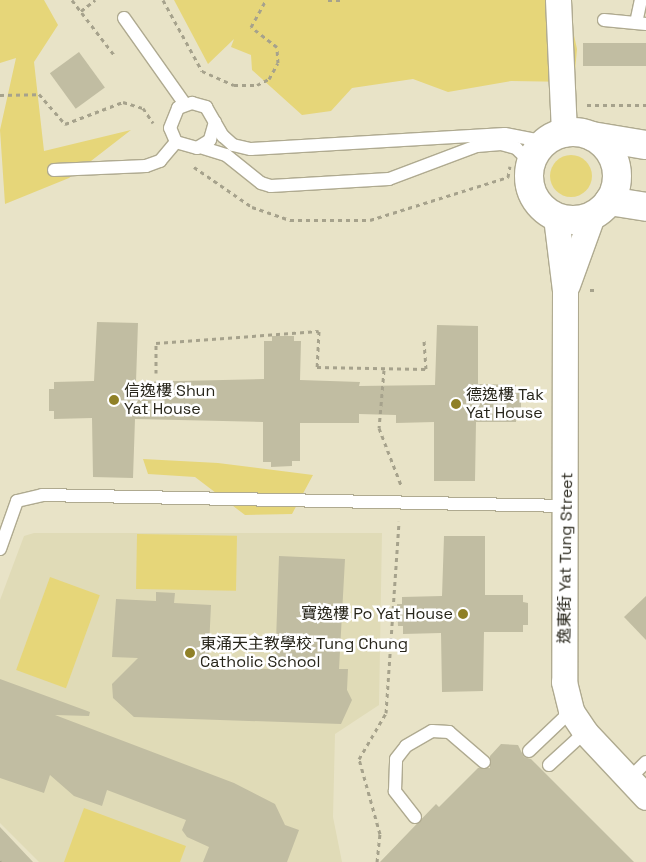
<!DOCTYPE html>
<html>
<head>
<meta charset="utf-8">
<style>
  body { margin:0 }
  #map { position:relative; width:646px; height:862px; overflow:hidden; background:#e8e3c7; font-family:"Space Grotesk","Noto Sans TC",sans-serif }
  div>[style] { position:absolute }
  .built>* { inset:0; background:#e0dbb7 }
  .green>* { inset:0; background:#e6d679; transform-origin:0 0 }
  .round { border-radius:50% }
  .building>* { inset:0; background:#c1bda2; transform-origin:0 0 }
  .path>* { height:3px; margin-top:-1.5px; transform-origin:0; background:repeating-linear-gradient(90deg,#a6a28c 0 4px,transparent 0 8px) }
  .roads { filter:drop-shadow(1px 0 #afaa90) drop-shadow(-1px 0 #afaa90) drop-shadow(0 1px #afaa90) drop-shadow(0 -1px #afaa90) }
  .service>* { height:12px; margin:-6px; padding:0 6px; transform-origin:6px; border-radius:6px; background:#fff }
  .minor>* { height:25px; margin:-12.5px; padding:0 12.5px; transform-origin:12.5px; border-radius:12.5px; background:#fff }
  .tertiary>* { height:28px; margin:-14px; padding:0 14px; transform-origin:14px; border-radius:14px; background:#fff }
  .tertiary>.ring { margin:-14px; padding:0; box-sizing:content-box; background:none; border:28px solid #fff; border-radius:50% }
  .dots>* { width:14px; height:14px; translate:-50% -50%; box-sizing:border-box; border:2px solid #fff; border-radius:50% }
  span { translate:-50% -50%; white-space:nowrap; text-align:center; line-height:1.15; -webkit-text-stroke:5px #fff; paint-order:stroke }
  .poi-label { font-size:16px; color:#27251a }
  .left { translate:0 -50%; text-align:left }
  .right { translate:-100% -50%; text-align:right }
  .street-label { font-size:16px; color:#27251a }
</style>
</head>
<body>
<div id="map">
  <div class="built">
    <div style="clip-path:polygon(34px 533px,382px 533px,379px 705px,335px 734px,333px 817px,342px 862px,39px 862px,0 823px,0 600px,24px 536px)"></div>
  </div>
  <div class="green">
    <div style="clip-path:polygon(0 0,44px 0,58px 25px,34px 62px,44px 151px,131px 130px,69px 178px,5px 204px,0 130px,16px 58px,0 63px)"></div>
    <div style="clip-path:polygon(174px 0,572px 0,568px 8px,577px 49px,574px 82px,511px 81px,448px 92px,413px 79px,352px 88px,331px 111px,302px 115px,252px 70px,251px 55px,231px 47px,234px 39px,208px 64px)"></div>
    <div class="round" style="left:550px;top:155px;width:42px;height:42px"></div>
    <div style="clip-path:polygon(143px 459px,218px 463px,313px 475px,292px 514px,245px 515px,195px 477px,148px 474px)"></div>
    <div style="left:137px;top:534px;width:100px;height:55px;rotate:1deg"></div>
    <div style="left:50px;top:577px;width:53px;height:99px;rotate:20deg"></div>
    <div style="clip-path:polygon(84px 808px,186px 846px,180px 862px,64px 862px)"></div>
  </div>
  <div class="building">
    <div style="left:583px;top:43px;width:63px;height:23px"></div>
    <div style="left:79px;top:52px;width:44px;height:36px;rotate:54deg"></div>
    <div style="clip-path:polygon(97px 322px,138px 323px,136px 382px,264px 379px,264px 341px,272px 341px,272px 336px,294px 336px,294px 341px,301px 341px,300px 380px,360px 382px,359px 386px,435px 385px,437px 325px,478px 326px,478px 384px,516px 385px,516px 392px,521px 392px,521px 414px,516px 414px,516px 422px,476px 422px,475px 481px,434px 481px,434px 422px,396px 423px,396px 415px,359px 414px,359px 423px,300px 423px,300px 461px,292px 461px,292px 466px,271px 467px,271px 462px,263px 462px,263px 422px,135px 419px,133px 478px,93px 477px,92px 418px,54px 419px,54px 411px,49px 411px,49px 389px,54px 389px,54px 382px,94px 381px)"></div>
    <div style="clip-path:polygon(444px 536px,485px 536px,485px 595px,523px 595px,523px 602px,528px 603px,528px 625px,523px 625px,523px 632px,484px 632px,483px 691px,442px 692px,441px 633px,403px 634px,403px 626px,398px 626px,397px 604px,402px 604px,402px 597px,442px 596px)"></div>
    <div style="clip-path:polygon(279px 556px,345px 559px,339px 669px,348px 669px,347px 690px,352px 700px,341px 724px,134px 717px,113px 698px,112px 684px,138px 658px,112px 657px,116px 599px,156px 601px,156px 592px,175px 593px,174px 603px,211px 605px,208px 668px,275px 669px)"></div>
    <div style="clip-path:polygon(646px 596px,646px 640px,624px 617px)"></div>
    <div style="clip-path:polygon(0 679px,90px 712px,89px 716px,55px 715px,234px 783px,275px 804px,285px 825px,299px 830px,287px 862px,203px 862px,209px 847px,187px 837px,182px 830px,186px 820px,107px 790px,102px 806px,74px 796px,50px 775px,44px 793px,0 778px)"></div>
    <div style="clip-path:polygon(501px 744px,518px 745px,524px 757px,531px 759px,634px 862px,380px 862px,436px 804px,439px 807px,478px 768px,490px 768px,490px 756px)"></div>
    <div style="clip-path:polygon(0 827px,33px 862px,0 862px)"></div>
  </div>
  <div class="path">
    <div style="left:72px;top:0;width:71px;rotate:52.5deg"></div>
    <div style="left:163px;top:0;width:81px;rotate:61.2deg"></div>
    <div style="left:202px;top:71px;width:35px;rotate:24deg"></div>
    <div style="left:234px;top:85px;width:23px"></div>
    <div style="left:257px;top:85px;width:13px;rotate:-27deg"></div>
    <div style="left:269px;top:79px;width:18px;rotate:-61deg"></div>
    <div style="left:278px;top:63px;width:16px;rotate:-94deg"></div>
    <div style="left:277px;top:47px;width:33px;rotate:-142deg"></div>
    <div style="left:251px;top:27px;width:31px;rotate:-61deg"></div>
    <div style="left:328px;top:0;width:16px"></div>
    <div style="left:81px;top:11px;width:18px;rotate:-38deg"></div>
    <div style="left:0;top:95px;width:39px;rotate:-1deg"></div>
    <div style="left:39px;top:94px;width:40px;rotate:49deg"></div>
    <div style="left:65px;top:124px;width:62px;rotate:-20.8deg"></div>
    <div style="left:123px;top:102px;width:21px;rotate:17deg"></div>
    <div style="left:143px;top:108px;width:18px;rotate:56deg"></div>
    <div style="left:587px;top:105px;width:59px"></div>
    <div style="left:194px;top:167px;width:70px;rotate:34.6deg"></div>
    <div style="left:252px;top:207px;width:40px;rotate:18.9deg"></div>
    <div style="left:290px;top:220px;width:80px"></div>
    <div style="left:370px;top:220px;width:145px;rotate:-17.3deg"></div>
    <div style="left:508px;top:177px;width:11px;rotate:-80deg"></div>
    <div style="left:590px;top:290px;width:7px"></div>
    <div style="left:384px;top:370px;width:58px;rotate:94.9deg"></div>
    <div style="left:379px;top:428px;width:61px;rotate:68.9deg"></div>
    <div style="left:156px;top:373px;width:30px;rotate:-90deg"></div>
    <div style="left:156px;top:343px;width:163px;rotate:-4.2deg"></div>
    <div style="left:319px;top:331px;width:36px;rotate:93deg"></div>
    <div style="left:317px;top:367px;width:109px;rotate:1.1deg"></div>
    <div style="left:426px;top:369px;width:29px;rotate:-94deg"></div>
    <div style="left:0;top:861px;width:1px;rotate:45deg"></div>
    <div style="left:377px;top:862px;width:28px;rotate:-84deg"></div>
    <div style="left:380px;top:834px;width:78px;rotate:-105.6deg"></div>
    <div style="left:359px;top:759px;width:53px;rotate:-59.6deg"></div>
    <div style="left:386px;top:713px;width:192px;rotate:-86.1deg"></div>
  </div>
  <div class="roads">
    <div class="service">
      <div style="left:124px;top:18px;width:105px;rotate:54.7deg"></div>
      <div style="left:604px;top:20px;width:42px;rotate:5.4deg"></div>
      <div style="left:636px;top:23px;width:24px;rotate:-78deg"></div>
      <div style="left:215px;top:122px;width:19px;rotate:106deg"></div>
      <div style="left:210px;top:140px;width:15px;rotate:148deg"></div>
      <div style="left:197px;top:148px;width:22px;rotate:-164deg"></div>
      <div style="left:176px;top:142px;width:15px;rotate:-113deg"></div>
      <div style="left:170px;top:128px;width:22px;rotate:-68deg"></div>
      <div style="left:178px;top:108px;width:15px;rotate:-20deg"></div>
      <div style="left:192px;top:103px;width:15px;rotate:16deg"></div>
      <div style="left:206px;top:107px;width:34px;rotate:60deg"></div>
      <div style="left:223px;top:136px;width:13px;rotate:42deg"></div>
      <div style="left:233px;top:145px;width:18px;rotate:13deg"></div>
      <div style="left:251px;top:149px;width:254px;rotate:-3.4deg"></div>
      <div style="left:505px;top:134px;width:42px;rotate:11deg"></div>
      <div style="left:200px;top:147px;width:27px;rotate:17deg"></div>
      <div style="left:226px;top:155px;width:45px;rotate:38.7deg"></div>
      <div style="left:261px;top:183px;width:10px;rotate:17deg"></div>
      <div style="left:271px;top:186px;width:118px;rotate:-3.4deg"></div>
      <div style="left:389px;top:179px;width:94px;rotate:-20.6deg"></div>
      <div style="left:477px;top:146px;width:24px;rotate:-5deg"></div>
      <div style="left:501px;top:144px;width:16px;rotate:15deg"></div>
      <div style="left:516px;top:148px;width:21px;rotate:45deg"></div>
      <div style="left:54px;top:170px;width:92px;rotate:-2.5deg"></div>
      <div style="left:146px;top:166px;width:15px;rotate:-20deg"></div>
      <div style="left:160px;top:161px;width:25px;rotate:-50deg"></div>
      <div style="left:0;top:549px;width:51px;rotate:-70.5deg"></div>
      <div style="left:17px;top:501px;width:26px;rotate:-13deg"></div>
      <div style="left:42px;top:495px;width:526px;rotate:1.2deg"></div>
      <div style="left:529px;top:751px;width:58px;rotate:-43.6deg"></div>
      <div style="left:549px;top:765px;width:49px;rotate:-42.5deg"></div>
      <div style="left:629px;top:779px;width:24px;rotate:-45deg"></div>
      <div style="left:415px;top:817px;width:33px;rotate:-128deg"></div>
      <div style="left:395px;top:791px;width:32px;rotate:-88deg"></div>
      <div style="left:396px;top:759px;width:16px;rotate:-52deg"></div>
      <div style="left:406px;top:746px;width:30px;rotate:-30deg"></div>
      <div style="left:432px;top:731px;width:17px;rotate:3deg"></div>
      <div style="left:449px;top:732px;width:46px;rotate:40.6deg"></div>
    </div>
    <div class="minor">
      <div style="left:558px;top:0;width:134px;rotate:87.4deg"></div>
      <div style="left:556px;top:217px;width:74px;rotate:83deg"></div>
      <div style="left:565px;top:290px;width:392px;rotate:90.1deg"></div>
      <div style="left:564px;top:682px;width:30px;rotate:76deg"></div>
      <div style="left:571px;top:711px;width:25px;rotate:56deg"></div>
      <div style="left:585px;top:732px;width:89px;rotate:46.8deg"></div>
      <div style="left:567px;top:285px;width:73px;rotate:-70.1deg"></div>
    </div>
    <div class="tertiary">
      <div class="ring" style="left:529px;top:132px;width:60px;height:60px"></div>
      <div style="left:592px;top:136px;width:55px;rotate:9.5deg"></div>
      <div style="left:609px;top:201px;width:37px;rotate:9deg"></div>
    </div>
  </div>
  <div class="dots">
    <div style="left:114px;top:400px;background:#8f8027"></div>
    <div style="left:456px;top:404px;background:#8f8027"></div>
    <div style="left:463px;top:614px;background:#8f8027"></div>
    <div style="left:190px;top:653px;background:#8f8027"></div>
  </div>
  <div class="poi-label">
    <span class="left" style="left:124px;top:400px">信逸樓 Shun<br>Yat House</span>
    <span class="left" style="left:466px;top:404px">德逸樓 Tak<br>Yat House</span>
    <span class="right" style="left:453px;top:614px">寶逸樓 Po Yat House</span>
    <span class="left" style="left:200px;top:653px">東涌天主教學校 Tung Chung<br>Catholic School</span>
  </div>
  <div class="street-label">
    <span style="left:566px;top:558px;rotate:-89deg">逸東街 Yat Tung Street</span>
  </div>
</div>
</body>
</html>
